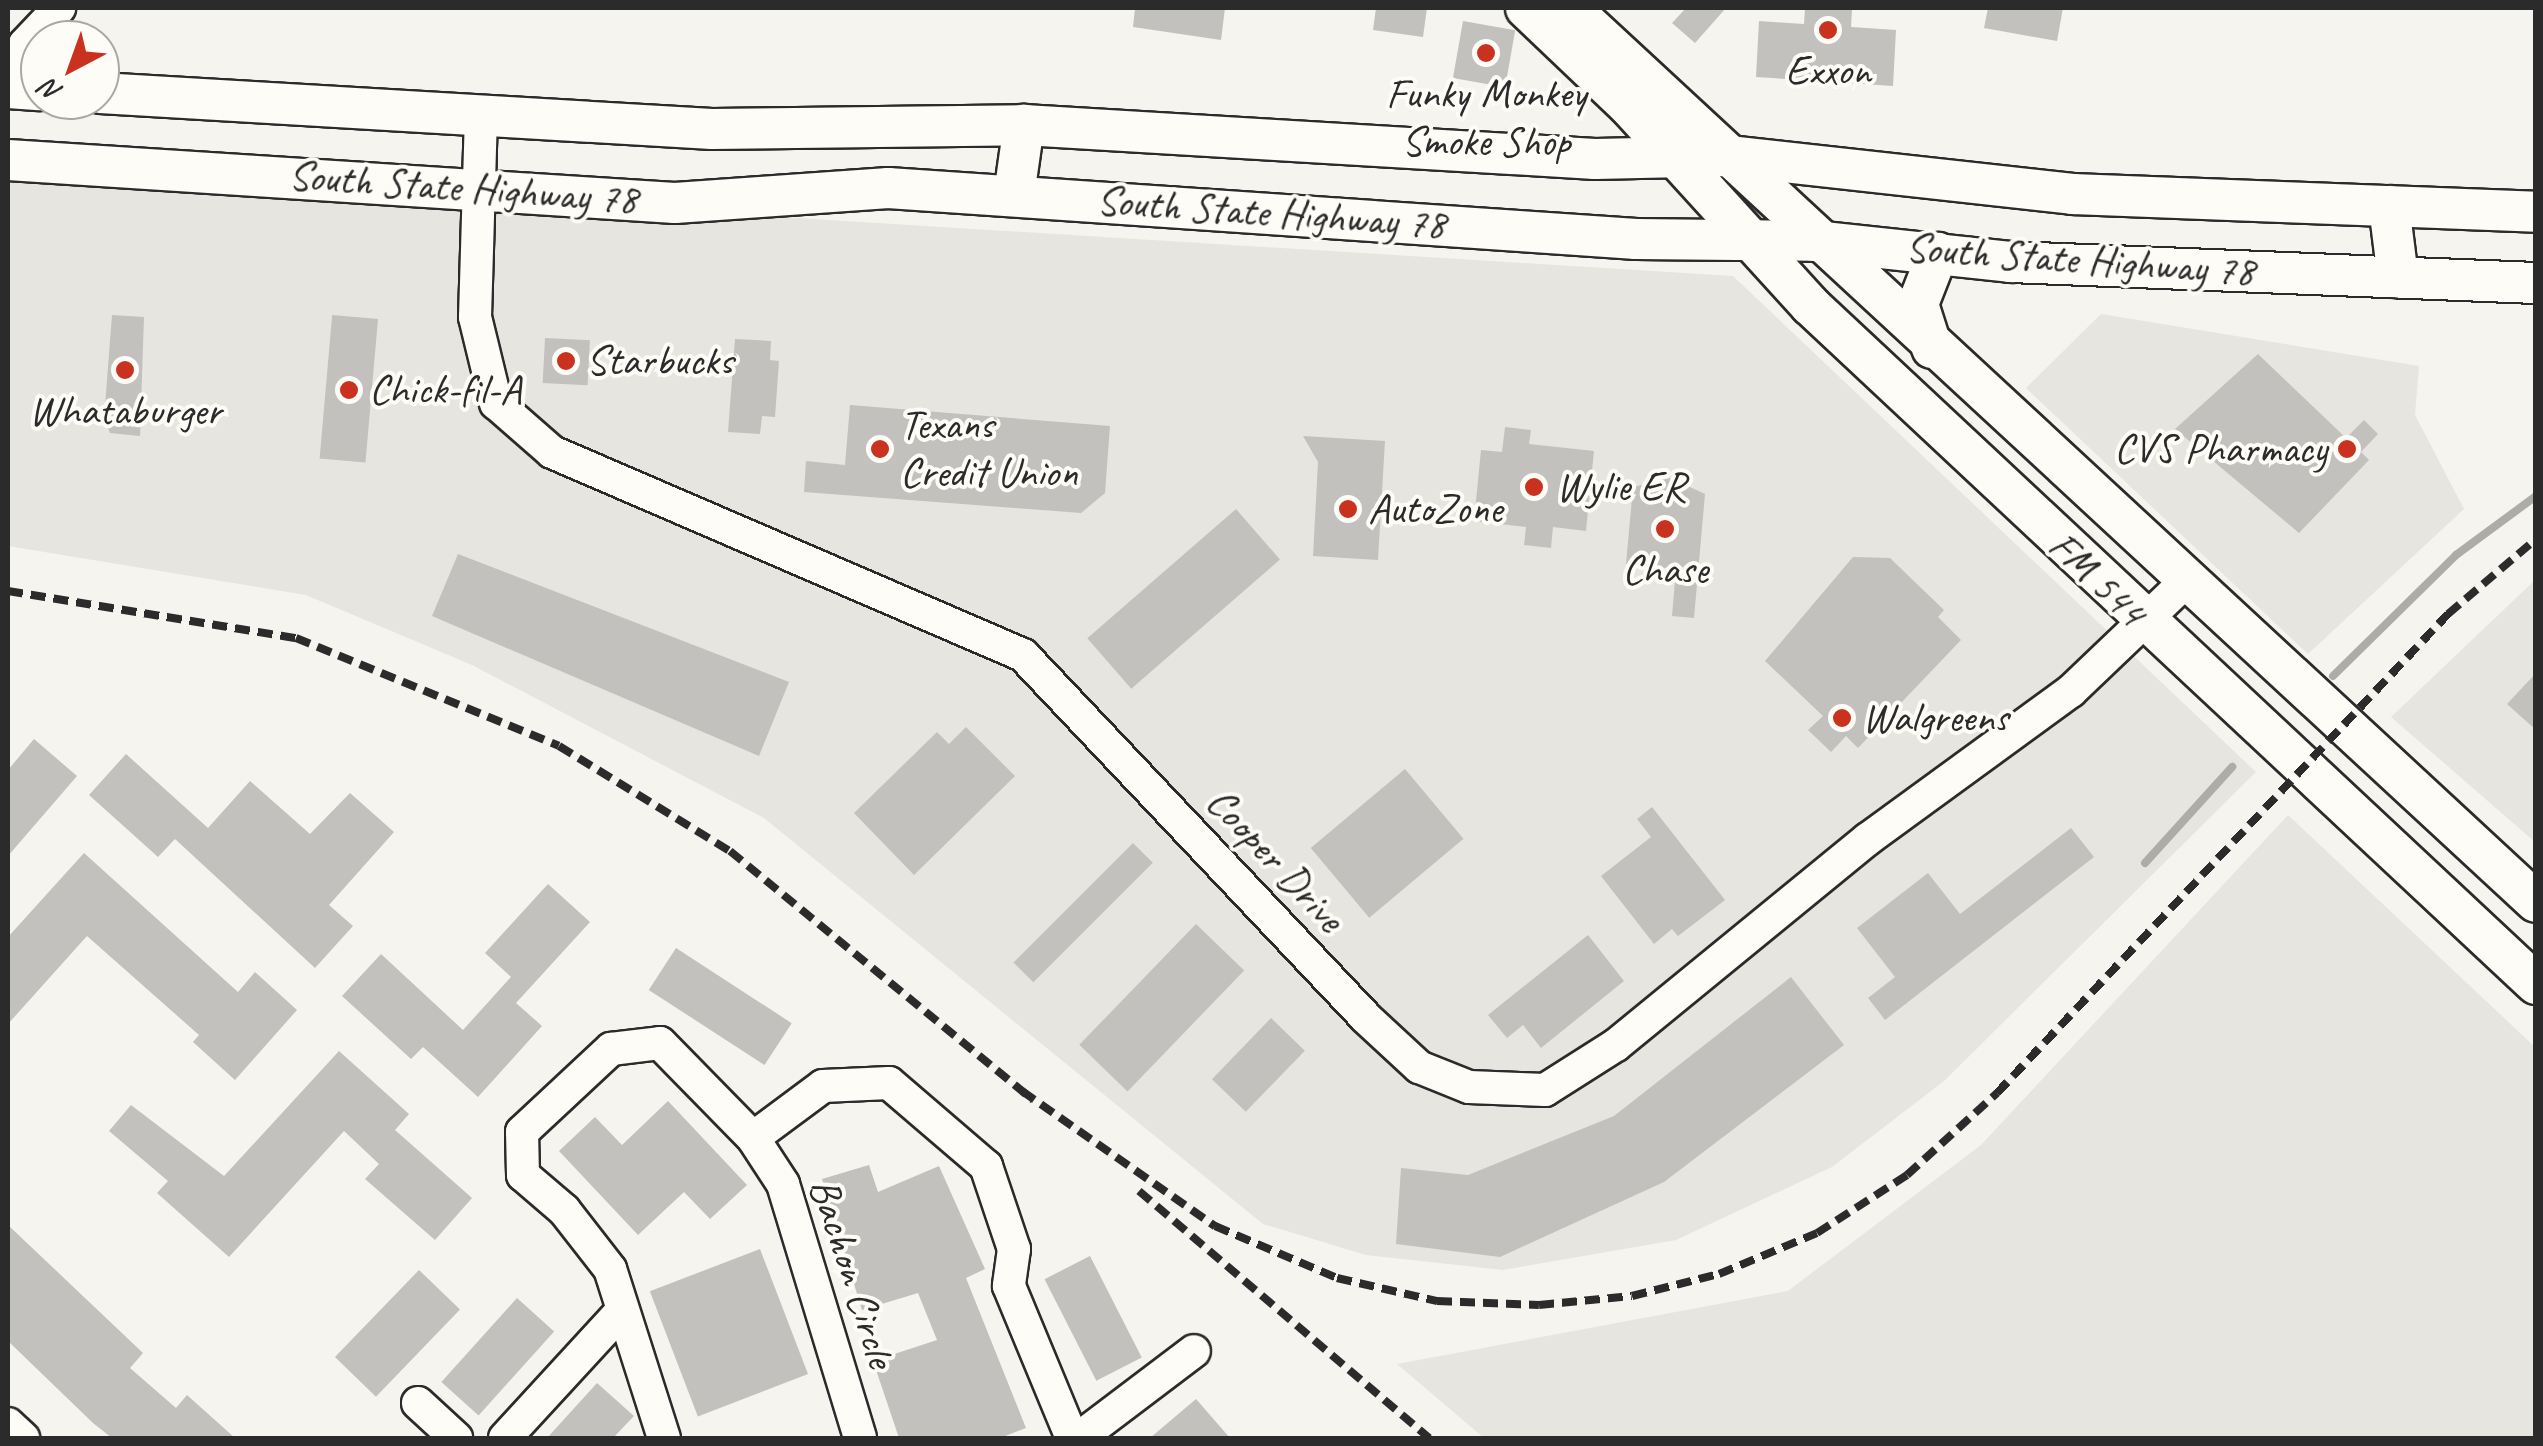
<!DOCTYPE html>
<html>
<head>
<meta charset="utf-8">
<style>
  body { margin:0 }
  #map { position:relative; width:2543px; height:1446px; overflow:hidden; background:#f5f4ef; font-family:Caveat,sans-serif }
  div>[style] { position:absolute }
  .built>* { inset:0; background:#e6e5e0 }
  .stream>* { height:8px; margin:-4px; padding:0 4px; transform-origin:4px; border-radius:4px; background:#adaca9 }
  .building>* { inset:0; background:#c2c1be; transform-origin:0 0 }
  .roads { filter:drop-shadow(2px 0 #2b2b2b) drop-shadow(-2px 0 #2b2b2b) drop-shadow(0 2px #2b2b2b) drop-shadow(0 -2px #2b2b2b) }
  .minor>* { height:32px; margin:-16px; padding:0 16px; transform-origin:16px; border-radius:16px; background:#fdfcf7 }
  .major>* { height:40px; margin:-20px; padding:0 20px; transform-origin:20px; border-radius:20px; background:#fdfcf7 }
  .rail>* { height:8px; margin-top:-4px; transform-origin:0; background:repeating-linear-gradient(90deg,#2b2b2b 0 15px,transparent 0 23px) }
  .dots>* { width:28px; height:28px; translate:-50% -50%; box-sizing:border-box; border:5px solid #fdfcf7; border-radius:50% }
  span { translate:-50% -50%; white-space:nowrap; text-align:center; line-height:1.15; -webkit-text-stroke:8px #fdfcf7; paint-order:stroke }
  .poi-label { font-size:42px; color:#2b2b2b }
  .left { translate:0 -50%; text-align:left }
  .right { translate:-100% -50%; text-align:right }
  .street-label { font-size:42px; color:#2b2b2b }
  .frame { position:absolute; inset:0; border:10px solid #2b2b2b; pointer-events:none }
  .north { position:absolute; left:20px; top:20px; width:100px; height:100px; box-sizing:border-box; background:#fdfcf7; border:2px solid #a9a8a5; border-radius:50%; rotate:221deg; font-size:28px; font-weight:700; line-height:40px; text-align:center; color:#2b2b2b }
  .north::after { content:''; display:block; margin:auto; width:35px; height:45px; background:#c8321e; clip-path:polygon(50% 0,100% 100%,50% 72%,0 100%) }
</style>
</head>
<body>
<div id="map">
  <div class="built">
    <div style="clip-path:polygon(8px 169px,1733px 276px,2256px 772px,1944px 1081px,1832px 1167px,1676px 1240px,1503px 1270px,1366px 1255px,1263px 1224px,764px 818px,472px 665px,306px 595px,8px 546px)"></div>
    <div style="clip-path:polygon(2101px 314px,2419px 366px,2415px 415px,2464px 509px,2308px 654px,2026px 388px)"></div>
    <div style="clip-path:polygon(2535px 580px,2535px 842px,2391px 717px)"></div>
    <div style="clip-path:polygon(2288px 815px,2535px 1047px,2535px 1438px,1484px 1438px,1397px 1364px,1788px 1291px,1981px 1145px)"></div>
  </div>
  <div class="stream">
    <div style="left:2333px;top:676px;width:173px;rotate:-44.5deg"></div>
    <div style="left:2456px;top:555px;width:99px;rotate:-36.4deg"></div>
    <div style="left:2145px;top:863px;width:130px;rotate:-47.8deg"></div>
  </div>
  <div class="building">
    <div style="clip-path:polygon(1135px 8px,1225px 8px,1221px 40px,1133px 27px)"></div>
    <div style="clip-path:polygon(1376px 8px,1427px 8px,1423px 37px,1373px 30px)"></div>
    <div style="clip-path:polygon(1686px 8px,1726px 8px,1695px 43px,1672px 23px)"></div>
    <div style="clip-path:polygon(1805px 8px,1852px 10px,1851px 27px,1896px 30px,1893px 86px,1756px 77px,1759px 21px,1804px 24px)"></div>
    <div style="clip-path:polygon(1988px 8px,2063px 8px,2057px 41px,1984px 28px)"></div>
    <div style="left:1463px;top:21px;width:53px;height:58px;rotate:10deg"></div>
    <div style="clip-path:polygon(112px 315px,144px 317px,140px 436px,110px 433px,104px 419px)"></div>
    <div style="left:378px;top:319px;width:144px;height:46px;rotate:95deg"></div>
    <div style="left:545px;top:338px;width:45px;height:45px;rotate:3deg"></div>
    <div style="clip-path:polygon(735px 339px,771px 341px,770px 360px,779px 361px,775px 417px,762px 416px,760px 434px,728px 432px)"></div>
    <div style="clip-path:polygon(2258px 354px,2346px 438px,2364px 420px,2378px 434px,2361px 452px,2369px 460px,2299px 533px,2175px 429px)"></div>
    <div style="clip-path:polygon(850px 405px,1110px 426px,1105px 493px,1081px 513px,804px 492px,806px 461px,845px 465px)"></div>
    <div style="clip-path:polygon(1505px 427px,1531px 430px,1529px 444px,1594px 451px,1586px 531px,1553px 527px,1551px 548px,1524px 545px,1526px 527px,1474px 521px,1481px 450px,1502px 452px)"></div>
    <div style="clip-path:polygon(1303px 436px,1385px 441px,1378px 560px,1313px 556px,1318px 462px)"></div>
    <div style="clip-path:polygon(1670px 478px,1705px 494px,1694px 618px,1672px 616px,1676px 569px,1626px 564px,1633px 487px)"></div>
    <div style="left:1236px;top:509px;width:67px;height:197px;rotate:49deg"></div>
    <div style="clip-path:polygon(458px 554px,789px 682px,759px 756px,432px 616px)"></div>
    <div style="clip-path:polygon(1853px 557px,1890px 558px,1944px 610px,1938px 617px,1961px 640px,1858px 748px,1846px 736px,1831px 752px,1808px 730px,1823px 716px,1765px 661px)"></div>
    <div style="clip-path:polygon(2536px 673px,2536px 730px,2507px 704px)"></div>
    <div style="clip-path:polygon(966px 727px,1015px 776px,914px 875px,854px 813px,937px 732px,949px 744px)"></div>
    <div style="clip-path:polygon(34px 739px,77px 776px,8px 856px,8px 770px)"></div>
    <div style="clip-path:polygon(126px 754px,208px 828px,250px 781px,310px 834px,350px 793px,394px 832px,329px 905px,353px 926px,315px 968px,175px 839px,158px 857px,89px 795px)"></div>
    <div style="left:1405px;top:769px;width:91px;height:123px;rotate:50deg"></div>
    <div style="clip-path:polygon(1652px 807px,1725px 900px,1678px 936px,1672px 929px,1654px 944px,1601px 876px,1651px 837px,1637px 819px)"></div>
    <div style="clip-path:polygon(2071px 828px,2094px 857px,1885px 1020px,1868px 998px,1895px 977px,1857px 928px,1928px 873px,1960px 914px)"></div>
    <div style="left:1133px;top:843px;width:28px;height:169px;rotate:45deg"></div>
    <div style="clip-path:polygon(84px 853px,238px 992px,255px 972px,297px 1010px,235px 1080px,193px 1042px,199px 1035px,87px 936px,8px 1024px,8px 937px)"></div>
    <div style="clip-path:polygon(548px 884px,590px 922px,516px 1003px,542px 1026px,478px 1097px,423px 1047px,411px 1059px,342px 996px,381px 954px,463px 1030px,511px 977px,485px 953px)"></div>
    <div style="left:1196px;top:924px;width:67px;height:168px;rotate:44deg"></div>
    <div style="clip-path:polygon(1588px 935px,1624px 981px,1541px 1048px,1523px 1025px,1507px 1038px,1488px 1015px)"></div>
    <div style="left:676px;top:948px;width:138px;height:50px;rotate:33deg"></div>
    <div style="clip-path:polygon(1791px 977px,1844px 1045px,1664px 1182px,1500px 1257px,1396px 1244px,1401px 1168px,1468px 1175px,1614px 1116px)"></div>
    <div style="left:1271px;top:1018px;width:47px;height:85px;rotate:44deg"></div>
    <div style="clip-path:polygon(339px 1051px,409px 1114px,395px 1130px,472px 1198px,435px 1240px,365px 1179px,379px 1164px,344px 1131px,229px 1257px,157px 1193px,168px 1181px,109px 1131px,131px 1105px,224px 1176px)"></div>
    <div style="clip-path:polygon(668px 1101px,747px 1185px,710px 1219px,684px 1192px,638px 1235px,559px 1151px,595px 1117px,622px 1145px)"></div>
    <div style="clip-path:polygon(869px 1165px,878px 1192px,939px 1166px,985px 1269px,966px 1278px,1026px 1428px,1000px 1438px,899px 1438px,873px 1361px,937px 1340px,918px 1293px,862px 1310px,822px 1179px)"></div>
    <div style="clip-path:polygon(8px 1225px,143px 1353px,130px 1368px,176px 1408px,187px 1395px,235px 1438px,112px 1438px,93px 1423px,8px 1341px)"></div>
    <div style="left:760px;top:1249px;width:134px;height:118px;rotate:69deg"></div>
    <div style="left:1090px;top:1256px;width:114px;height:51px;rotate:63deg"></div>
    <div style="left:419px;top:1270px;width:57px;height:121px;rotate:44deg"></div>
    <div style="left:517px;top:1298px;width:50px;height:113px;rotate:42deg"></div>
    <div style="clip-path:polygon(597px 1383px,634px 1416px,613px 1438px,547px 1438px)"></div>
    <div style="clip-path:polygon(1196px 1399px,1230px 1438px,1150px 1438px)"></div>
  </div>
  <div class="roads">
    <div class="minor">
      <div style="left:8px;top:85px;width:44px;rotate:-67.5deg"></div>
      <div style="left:25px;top:44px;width:50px;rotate:-46.6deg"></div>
      <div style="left:481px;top:115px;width:202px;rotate:91.7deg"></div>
      <div style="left:475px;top:317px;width:89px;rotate:76.3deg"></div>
      <div style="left:496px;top:403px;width:74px;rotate:41.2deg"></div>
      <div style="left:552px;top:452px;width:513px;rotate:23.32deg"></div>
      <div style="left:1023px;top:655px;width:498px;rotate:46.6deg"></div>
      <div style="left:1365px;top:1017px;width:74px;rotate:42.8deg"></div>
      <div style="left:1419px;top:1067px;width:54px;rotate:21.8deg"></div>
      <div style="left:1469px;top:1087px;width:76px;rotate:2.3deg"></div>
      <div style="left:1545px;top:1090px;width:84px;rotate:-32.4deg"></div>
      <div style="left:1616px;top:1045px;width:325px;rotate:-39.3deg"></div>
      <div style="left:1868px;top:839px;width:251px;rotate:-36.1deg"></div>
      <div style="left:2071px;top:691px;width:161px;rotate:-43.7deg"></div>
      <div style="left:753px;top:1138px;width:55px;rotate:56.9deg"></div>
      <div style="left:783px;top:1184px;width:265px;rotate:73.1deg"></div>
      <div style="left:418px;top:1403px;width:52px;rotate:42.6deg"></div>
      <div style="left:8px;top:1424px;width:21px;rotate:43deg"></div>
      <div style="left:505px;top:1438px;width:171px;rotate:-47.4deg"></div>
      <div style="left:664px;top:1438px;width:177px;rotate:-107.7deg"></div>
      <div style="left:610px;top:1269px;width:75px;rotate:-127.9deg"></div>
      <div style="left:564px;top:1210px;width:54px;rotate:-139.5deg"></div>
      <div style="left:523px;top:1175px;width:43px;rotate:-91.3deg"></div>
      <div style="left:522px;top:1132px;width:122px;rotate:-43deg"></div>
      <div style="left:611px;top:1049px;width:49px;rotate:-7deg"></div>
      <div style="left:660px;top:1043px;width:133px;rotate:45.6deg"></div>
      <div style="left:753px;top:1138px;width:87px;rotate:-36.6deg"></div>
      <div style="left:823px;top:1086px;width:66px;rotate:-2.6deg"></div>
      <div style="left:889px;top:1083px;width:128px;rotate:40.6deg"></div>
      <div style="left:986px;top:1166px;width:88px;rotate:71.4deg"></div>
      <div style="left:1014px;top:1249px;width:37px;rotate:98deg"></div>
      <div style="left:1009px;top:1286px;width:165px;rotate:67.5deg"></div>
      <div style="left:1079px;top:1438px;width:144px;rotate:-37.1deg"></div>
    </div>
    <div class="major">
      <div style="left:1526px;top:8px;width:142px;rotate:43.6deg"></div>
      <div style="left:1629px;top:106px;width:269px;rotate:47.7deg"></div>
      <div style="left:1810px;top:305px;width:994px;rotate:43.08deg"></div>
      <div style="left:1570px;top:8px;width:1316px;rotate:42.78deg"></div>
      <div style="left:8px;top:88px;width:32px;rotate:4deg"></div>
      <div style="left:100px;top:93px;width:613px;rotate:3.37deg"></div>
      <div style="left:712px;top:129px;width:312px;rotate:-0.7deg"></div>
      <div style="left:1024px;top:125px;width:572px;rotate:3.41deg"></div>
      <div style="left:1595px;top:159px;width:135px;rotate:-1.3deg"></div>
      <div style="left:1730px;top:156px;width:345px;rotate:6.3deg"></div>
      <div style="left:2073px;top:194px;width:463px;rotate:2.2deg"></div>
      <div style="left:8px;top:160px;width:668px;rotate:3.69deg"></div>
      <div style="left:675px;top:203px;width:214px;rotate:-4deg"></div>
      <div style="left:888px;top:188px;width:750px;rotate:3.9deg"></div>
      <div style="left:1636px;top:239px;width:179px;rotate:0.6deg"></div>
      <div style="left:1815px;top:241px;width:197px;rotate:6.1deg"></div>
      <div style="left:2011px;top:262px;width:525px;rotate:2.29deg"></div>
      <div style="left:1014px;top:195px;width:71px;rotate:-81.9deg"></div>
      <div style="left:2389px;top:206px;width:72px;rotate:82.8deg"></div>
      <div style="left:1932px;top:348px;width:46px;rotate:-107.7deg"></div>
      <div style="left:1918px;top:304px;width:55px;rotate:-68.6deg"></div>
    </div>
  </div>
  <div class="rail">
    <div style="left:8px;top:591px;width:292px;rotate:9.3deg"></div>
    <div style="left:296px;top:638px;width:284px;rotate:22.3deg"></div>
    <div style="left:559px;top:746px;width:201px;rotate:31.6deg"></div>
    <div style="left:730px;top:851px;width:392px;rotate:39.4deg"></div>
    <div style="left:1022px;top:1091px;width:236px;rotate:35deg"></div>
    <div style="left:1215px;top:1226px;width:133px;rotate:23.1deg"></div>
    <div style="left:1337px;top:1278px;width:103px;rotate:13deg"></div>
    <div style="left:1437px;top:1301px;width:102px;rotate:2.2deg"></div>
    <div style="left:1539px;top:1305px;width:93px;rotate:-5.5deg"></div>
    <div style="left:1632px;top:1296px;width:90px;rotate:-14.2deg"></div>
    <div style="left:1719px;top:1274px;width:106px;rotate:-22.7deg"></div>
    <div style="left:1817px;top:1233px;width:107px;rotate:-32.8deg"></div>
    <div style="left:1907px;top:1175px;width:122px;rotate:-42.3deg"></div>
    <div style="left:1997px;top:1093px;width:658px;rotate:-46.72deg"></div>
    <div style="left:2448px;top:614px;width:116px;rotate:-40.4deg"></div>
    <div style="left:1139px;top:1191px;width:381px;rotate:40.4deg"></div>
  </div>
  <div class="dots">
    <div style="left:1828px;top:30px;background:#c8321e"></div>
    <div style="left:1486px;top:53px;background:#c8321e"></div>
    <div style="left:566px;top:361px;background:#c8321e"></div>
    <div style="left:125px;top:370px;background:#c8321e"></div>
    <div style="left:349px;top:390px;background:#c8321e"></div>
    <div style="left:880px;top:449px;background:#c8321e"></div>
    <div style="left:2347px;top:449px;background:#c8321e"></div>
    <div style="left:1534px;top:487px;background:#c8321e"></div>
    <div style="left:1348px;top:509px;background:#c8321e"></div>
    <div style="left:1665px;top:529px;background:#c8321e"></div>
    <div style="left:1842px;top:718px;background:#c8321e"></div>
  </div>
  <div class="poi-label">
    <span style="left:1828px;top:71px">Exxon</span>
    <span style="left:1486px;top:118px">Funky Monkey<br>Smoke Shop</span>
    <span class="left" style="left:586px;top:361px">Starbucks</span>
    <span class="left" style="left:369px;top:390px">Chick-fil-A</span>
    <span style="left:125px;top:411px">Whataburger</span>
    <span class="left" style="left:900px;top:449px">Texans<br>Credit Union</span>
    <span class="right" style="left:2327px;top:449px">CVS Pharmacy</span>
    <span class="left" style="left:1556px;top:487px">Wylie ER</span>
    <span class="left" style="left:1368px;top:509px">AutoZone</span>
    <span style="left:1665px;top:570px">Chase</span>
    <span class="left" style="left:1862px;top:718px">Walgreens</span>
  </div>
  <div class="street-label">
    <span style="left:463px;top:188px;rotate:4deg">South State Highway 78</span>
    <span style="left:1271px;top:213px;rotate:4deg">South State Highway 78</span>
    <span style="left:2080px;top:260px;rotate:4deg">South State Highway 78</span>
    <span style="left:2097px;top:579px;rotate:44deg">FM 544</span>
    <span style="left:1275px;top:860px;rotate:47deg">Cooper Drive</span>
    <span style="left:852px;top:1273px;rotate:72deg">Bachon Circle</span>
  </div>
  <div class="frame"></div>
  <div class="north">N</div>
</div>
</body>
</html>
